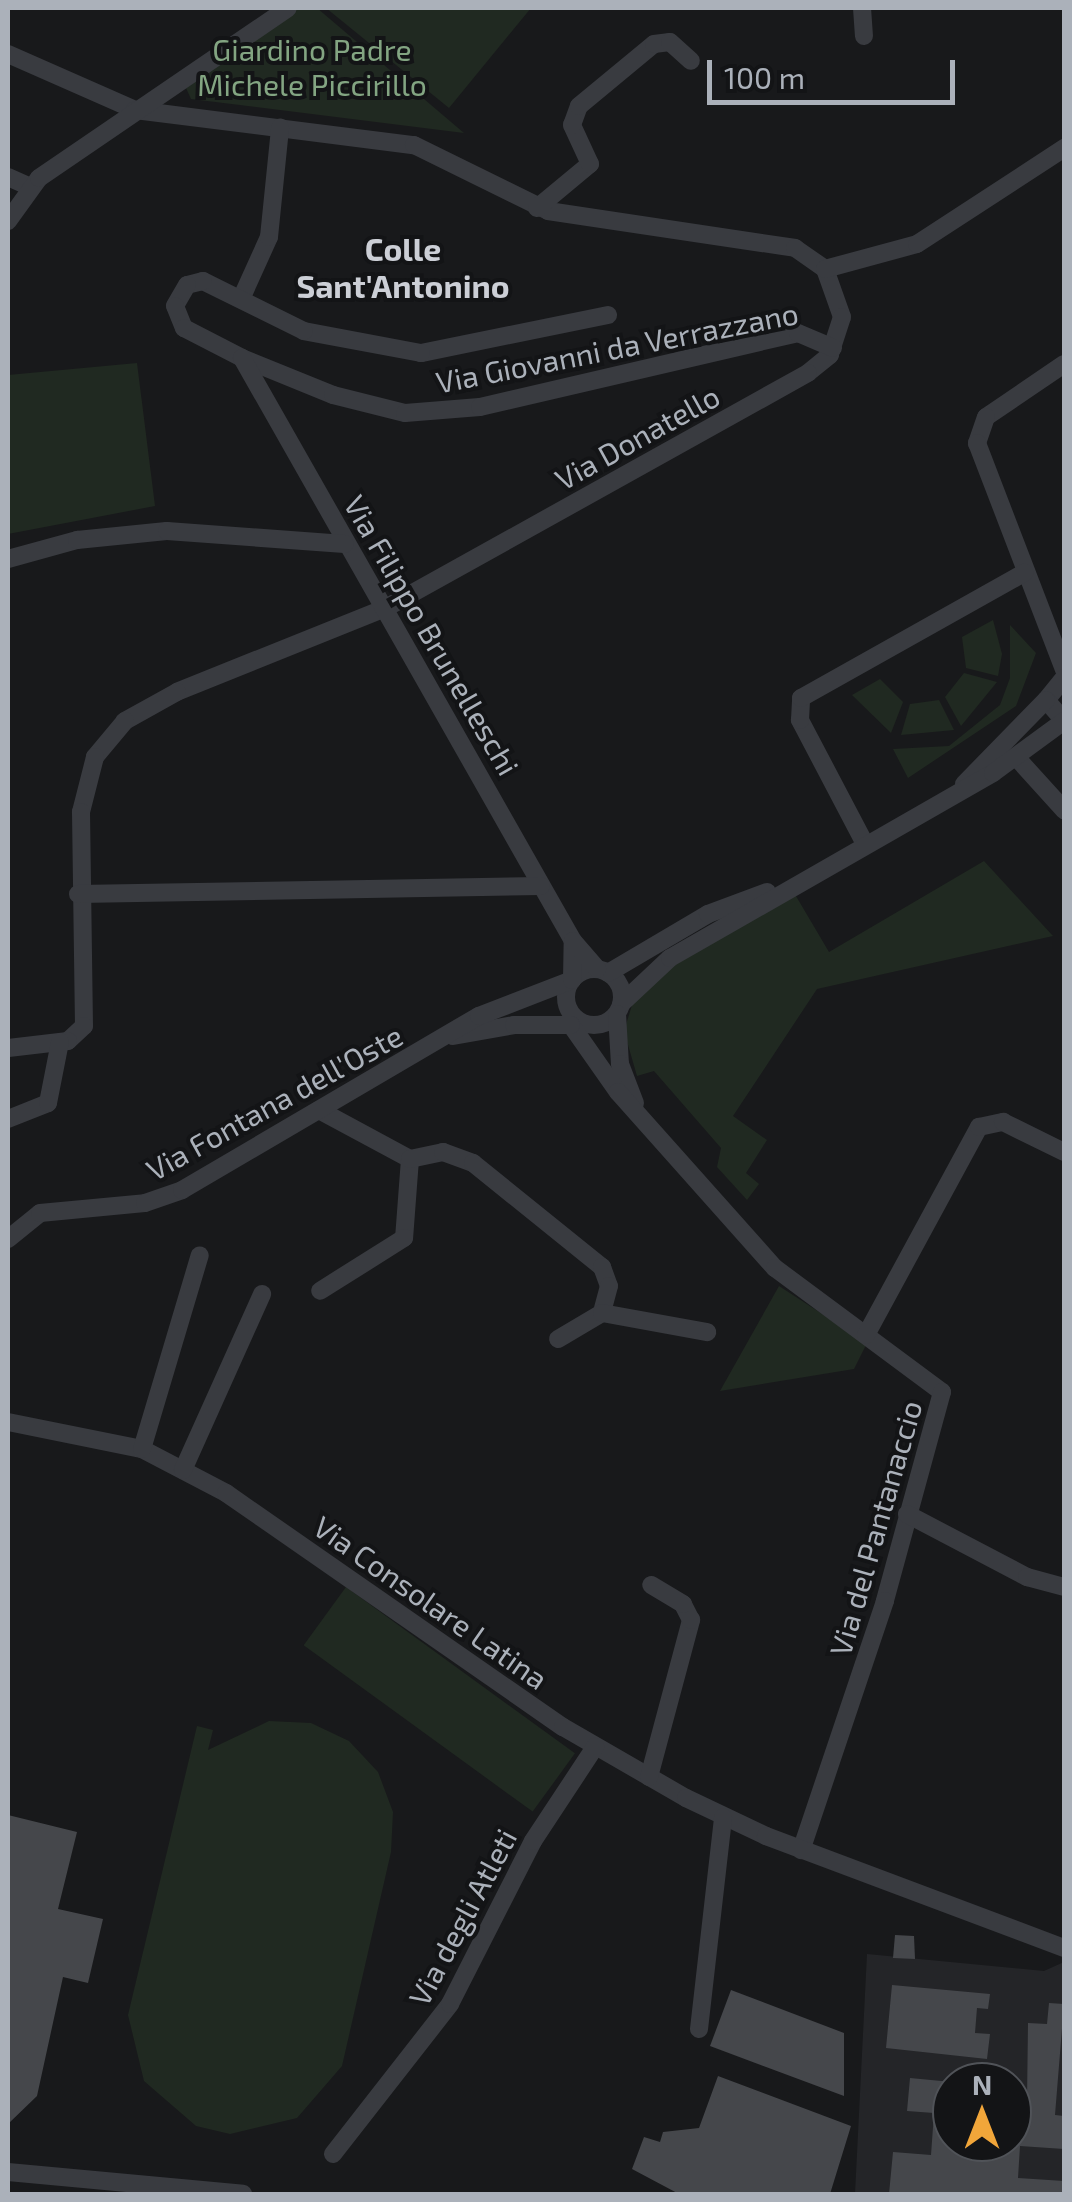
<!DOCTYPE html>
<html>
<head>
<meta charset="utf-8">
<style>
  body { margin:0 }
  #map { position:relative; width:1072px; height:2202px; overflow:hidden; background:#18191b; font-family:"Exo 2",sans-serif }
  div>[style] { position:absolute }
  .built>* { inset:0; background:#242528 }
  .green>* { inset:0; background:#202921; transform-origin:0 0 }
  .building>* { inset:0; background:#45474b }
  .street>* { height:18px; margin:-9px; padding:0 9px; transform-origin:9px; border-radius:9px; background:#393b40 }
  .street>.ring { margin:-9px; padding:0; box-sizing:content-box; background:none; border:18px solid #393b40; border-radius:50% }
  span { translate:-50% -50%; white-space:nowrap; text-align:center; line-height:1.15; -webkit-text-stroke:8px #131416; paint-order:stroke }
  .park-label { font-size:30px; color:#83a582 }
  .street-label { font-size:30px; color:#abb1ba }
  .neighbourhood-label { font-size:32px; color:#cccfd6; font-weight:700 }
  .frame { position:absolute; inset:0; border:10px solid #abb1ba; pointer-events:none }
  .north { position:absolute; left:932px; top:2062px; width:100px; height:100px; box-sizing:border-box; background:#131416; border:2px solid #505358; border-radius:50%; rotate:0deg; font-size:28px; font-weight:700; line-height:40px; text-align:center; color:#abb1ba }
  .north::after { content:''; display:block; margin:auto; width:35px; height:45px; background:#f1a63a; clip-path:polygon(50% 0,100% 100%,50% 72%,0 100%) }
  .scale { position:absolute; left:707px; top:60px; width:248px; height:45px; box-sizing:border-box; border:5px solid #abb1ba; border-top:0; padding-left:12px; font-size:30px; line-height:35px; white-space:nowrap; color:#abb1ba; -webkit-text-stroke:8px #131416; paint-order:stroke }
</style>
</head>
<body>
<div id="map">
  <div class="built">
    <div style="clip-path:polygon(evenodd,867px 1954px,1044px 1971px,1064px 1962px,1064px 2194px,855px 2194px,867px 1954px,952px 2082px,1012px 2082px,1012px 2142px,952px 2142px,952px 2082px)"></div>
  </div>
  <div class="green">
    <div style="clip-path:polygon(299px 8px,317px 8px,464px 133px,191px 99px,186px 88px)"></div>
    <div style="clip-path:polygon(326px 8px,531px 8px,449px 108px)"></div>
    <div style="clip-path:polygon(137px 363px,155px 506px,8px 534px,8px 375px)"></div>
    <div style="clip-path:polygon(993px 620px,1002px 654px,998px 676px,966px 668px,962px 637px)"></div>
    <div style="clip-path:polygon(1010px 625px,1036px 653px,1016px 706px,908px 778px,893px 749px,949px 746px,1000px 705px,1010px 678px)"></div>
    <div style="clip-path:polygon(964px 673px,997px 682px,961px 726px,945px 697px)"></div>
    <div style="clip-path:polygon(880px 679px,903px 702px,891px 733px,852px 695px)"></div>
    <div style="clip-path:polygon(939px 700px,954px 730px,901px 735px,910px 704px)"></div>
    <div style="clip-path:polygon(984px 861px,1053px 936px,817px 989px,733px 1116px,767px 1140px,746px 1173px,759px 1184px,747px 1200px,717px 1167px,721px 1148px,654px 1071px,637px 1076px,624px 1031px,637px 989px,793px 891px,829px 952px)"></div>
    <div style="clip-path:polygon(779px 1286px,867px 1343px,854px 1369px,720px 1391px)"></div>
    <div style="left:346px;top:1587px;width:283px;height:72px;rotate:36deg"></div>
    <div style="clip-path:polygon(269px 1721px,311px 1723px,349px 1741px,378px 1772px,393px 1812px,391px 1852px,342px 2066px,297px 2118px,230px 2134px,196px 2126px,144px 2081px,128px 2015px,197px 1726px,213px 1730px,208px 1750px)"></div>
  </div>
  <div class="building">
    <div style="clip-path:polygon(8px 1815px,77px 1832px,58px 1909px,103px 1919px,88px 1983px,63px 1977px,37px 2096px,8px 2124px)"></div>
    <div style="clip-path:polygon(895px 1935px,914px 1936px,915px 1959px,893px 1958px)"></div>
    <div style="clip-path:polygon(892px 1985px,990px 1994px,988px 2009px,977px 2008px,975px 2033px,990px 2034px,987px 2059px,886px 2048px)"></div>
    <div style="clip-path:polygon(731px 1990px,844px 2033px,844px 2096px,710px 2046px)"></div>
    <div style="clip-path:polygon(1049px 2003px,1064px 2004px,1055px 2115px,1064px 2116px,1064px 2149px,1020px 2146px,1018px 2178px,1064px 2181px,1064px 2194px,889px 2194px,893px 2152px,931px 2155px,934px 2113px,907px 2111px,910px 2078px,952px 2082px,952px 2142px,1012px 2142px,1012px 2100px,1027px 2101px,1028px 2023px,1047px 2024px)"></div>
    <div style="clip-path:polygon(718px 2076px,851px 2126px,830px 2194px,679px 2194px,632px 2169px,644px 2137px,660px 2142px,663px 2132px,699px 2128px)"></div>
  </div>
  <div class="street">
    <div style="left:862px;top:8px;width:28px;rotate:86deg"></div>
    <div style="left:8px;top:54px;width:139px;rotate:23.8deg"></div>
    <div style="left:135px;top:110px;width:281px;rotate:7.2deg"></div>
    <div style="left:414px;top:145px;width:149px;rotate:26.2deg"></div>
    <div style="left:548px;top:211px;width:250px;rotate:8.5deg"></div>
    <div style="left:795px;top:248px;width:37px;rotate:35deg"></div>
    <div style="left:825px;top:269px;width:51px;rotate:70.5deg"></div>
    <div style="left:842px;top:317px;width:40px;rotate:108deg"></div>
    <div style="left:830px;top:355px;width:28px;rotate:141deg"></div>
    <div style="left:808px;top:373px;width:481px;rotate:150.9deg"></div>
    <div style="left:388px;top:607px;width:227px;rotate:158.1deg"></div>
    <div style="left:177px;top:692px;width:60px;rotate:150.9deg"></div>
    <div style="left:125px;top:721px;width:47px;rotate:129.8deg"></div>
    <div style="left:95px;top:757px;width:57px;rotate:104.3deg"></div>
    <div style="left:81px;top:812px;width:214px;rotate:89.2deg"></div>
    <div style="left:84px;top:1026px;width:22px;rotate:137deg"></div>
    <div style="left:68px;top:1041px;width:60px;rotate:173.3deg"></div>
    <div style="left:8px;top:177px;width:24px;rotate:24deg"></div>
    <div style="left:537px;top:208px;width:69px;rotate:-39.7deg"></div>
    <div style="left:590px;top:164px;width:43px;rotate:-114.8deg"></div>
    <div style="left:572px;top:125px;width:20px;rotate:-70deg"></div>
    <div style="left:579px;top:106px;width:97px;rotate:-39.6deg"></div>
    <div style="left:654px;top:44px;width:16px;rotate:-7deg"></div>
    <div style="left:670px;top:42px;width:28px;rotate:42deg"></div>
    <div style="left:8px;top:221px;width:53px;rotate:-54.2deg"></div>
    <div style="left:39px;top:178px;width:301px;rotate:-34.3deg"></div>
    <div style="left:825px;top:269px;width:95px;rotate:-15.2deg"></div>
    <div style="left:917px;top:244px;width:176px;rotate:-33.1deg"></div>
    <div style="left:241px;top:299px;width:68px;rotate:-65.7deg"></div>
    <div style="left:269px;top:237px;width:110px;rotate:-84.2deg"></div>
    <div style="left:608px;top:315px;width:191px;rotate:168.5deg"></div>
    <div style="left:421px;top:353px;width:119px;rotate:-169.4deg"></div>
    <div style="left:304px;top:331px;width:113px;rotate:-153.7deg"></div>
    <div style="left:203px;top:281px;width:16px;rotate:166deg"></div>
    <div style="left:187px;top:285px;width:24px;rotate:120deg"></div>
    <div style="left:175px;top:306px;width:24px;rotate:68deg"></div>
    <div style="left:184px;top:328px;width:65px;rotate:27.3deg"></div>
    <div style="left:242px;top:358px;width:98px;rotate:22.1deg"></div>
    <div style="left:333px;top:395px;width:74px;rotate:14deg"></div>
    <div style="left:405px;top:413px;width:75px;rotate:-4.6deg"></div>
    <div style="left:480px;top:407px;width:326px;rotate:-13.1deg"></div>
    <div style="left:798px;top:333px;width:38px;rotate:23deg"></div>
    <div style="left:242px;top:358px;width:670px;rotate:60.41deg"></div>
    <div style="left:1064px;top:364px;width:94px;rotate:145.8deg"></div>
    <div style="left:986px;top:417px;width:28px;rotate:109deg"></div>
    <div style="left:977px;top:443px;width:243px;rotate:69deg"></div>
    <div style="left:8px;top:559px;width:72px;rotate:-15.4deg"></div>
    <div style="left:77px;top:540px;width:90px;rotate:-5.7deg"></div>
    <div style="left:167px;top:531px;width:178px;rotate:4.2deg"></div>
    <div style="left:1064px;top:678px;width:28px;rotate:129deg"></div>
    <div style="left:1046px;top:700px;width:28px;rotate:49deg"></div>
    <div style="left:1016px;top:757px;width:72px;rotate:47.8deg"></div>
    <div style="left:964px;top:784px;width:117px;rotate:-45.7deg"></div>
    <div style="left:864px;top:842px;width:138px;rotate:-117.7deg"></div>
    <div style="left:800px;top:720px;width:22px;rotate:-87deg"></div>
    <div style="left:801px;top:698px;width:256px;rotate:-29.3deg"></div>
    <div style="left:78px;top:894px;width:463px;rotate:-1deg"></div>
    <div class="ring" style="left:566px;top:969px;width:38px;height:38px"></div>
    <div style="left:608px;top:973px;width:116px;rotate:-30.5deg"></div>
    <div style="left:708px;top:914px;width:63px;rotate:-20.4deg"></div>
    <div style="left:621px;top:1004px;width:67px;rotate:-43.2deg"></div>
    <div style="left:670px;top:958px;width:372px;rotate:-29.8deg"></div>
    <div style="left:993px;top:773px;width:88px;rotate:-36.2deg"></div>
    <div style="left:617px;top:1014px;width:50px;rotate:86.6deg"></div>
    <div style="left:620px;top:1064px;width:42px;rotate:69deg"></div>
    <div style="left:571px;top:1025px;width:82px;rotate:55deg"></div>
    <div style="left:618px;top:1092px;width:236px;rotate:48.3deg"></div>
    <div style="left:775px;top:1268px;width:208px;rotate:36.6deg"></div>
    <div style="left:942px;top:1392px;width:217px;rotate:105.3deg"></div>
    <div style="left:885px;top:1601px;width:263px;rotate:108.6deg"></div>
    <div style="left:453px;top:1036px;width:62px;rotate:-10.2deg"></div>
    <div style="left:514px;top:1025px;width:57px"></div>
    <div style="left:319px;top:1110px;width:103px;rotate:28.3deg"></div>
    <div style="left:410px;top:1159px;width:79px;rotate:94.3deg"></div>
    <div style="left:404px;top:1238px;width:99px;rotate:147.8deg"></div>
    <div style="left:8px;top:1119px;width:43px;rotate:-21.8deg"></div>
    <div style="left:48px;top:1103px;width:62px;rotate:-78.9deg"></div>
    <div style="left:410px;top:1159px;width:34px;rotate:-12deg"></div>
    <div style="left:443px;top:1152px;width:32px;rotate:20deg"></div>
    <div style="left:473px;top:1163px;width:166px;rotate:38.9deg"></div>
    <div style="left:602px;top:1267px;width:20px;rotate:70deg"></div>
    <div style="left:609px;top:1286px;width:28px;rotate:105deg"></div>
    <div style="left:602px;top:1313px;width:51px;rotate:149.4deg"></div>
    <div style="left:8px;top:1239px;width:41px;rotate:-39.1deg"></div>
    <div style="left:40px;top:1213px;width:105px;rotate:-5.4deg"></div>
    <div style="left:145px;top:1203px;width:39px;rotate:-19deg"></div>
    <div style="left:182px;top:1190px;width:344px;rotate:-30.4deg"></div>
    <div style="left:479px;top:1016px;width:100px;rotate:-21.2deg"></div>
    <div style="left:572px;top:980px;width:39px;rotate:-89deg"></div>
    <div style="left:573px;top:941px;width:37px;rotate:49deg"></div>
    <div style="left:602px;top:1313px;width:107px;rotate:10.3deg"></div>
    <div style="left:866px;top:1335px;width:237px;rotate:-61.5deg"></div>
    <div style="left:979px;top:1127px;width:25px;rotate:-12deg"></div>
    <div style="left:1003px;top:1122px;width:68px;rotate:26.2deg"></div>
    <div style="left:8px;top:1422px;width:137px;rotate:11.4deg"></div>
    <div style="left:142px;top:1449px;width:95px;rotate:27.6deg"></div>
    <div style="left:226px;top:1493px;width:410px;rotate:34.8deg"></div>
    <div style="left:563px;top:1727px;width:142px;rotate:30deg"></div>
    <div style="left:686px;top:1798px;width:89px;rotate:25.4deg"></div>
    <div style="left:766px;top:1836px;width:318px;rotate:20.6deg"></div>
    <div style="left:142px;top:1449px;width:202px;rotate:-73.4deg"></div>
    <div style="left:183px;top:1470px;width:193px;rotate:-65.8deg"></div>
    <div style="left:907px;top:1514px;width:136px;rotate:27.7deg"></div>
    <div style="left:1027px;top:1577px;width:38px;rotate:15deg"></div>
    <div style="left:649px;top:1777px;width:163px;rotate:-75deg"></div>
    <div style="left:691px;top:1620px;width:18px;rotate:-117deg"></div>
    <div style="left:683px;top:1604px;width:37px;rotate:-149deg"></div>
    <div style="left:699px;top:2029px;width:213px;rotate:-83.5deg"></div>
    <div style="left:333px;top:2154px;width:190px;rotate:-52deg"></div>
    <div style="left:450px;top:2004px;width:183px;rotate:-63deg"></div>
    <div style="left:533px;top:1841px;width:113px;rotate:-56.6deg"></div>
    <div style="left:8px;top:2172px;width:236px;rotate:5.3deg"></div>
  </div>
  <div class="park-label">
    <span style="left:312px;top:66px">Giardino Padre<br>Michele Piccirillo</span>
  </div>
  <div class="street-label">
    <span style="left:617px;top:347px;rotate:-11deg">Via Giovanni da Verrazzano</span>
    <span style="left:637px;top:437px;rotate:-29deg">Via Donatello</span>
    <span style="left:432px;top:635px;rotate:60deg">Via Filippo Brunelleschi</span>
    <span style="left:274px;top:1102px;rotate:-29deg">Via Fontana dell'Oste</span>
    <span style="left:875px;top:1528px;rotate:-74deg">Via del Pantanaccio</span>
    <span style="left:431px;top:1602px;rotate:35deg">Via Consolare Latina</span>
    <span style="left:462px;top:1917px;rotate:-62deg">Via degli Atleti</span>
  </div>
  <div class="neighbourhood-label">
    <span style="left:403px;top:267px">Colle<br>Sant'Antonino</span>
  </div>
  <div class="frame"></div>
  <div class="north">N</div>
  <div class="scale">100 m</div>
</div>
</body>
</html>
